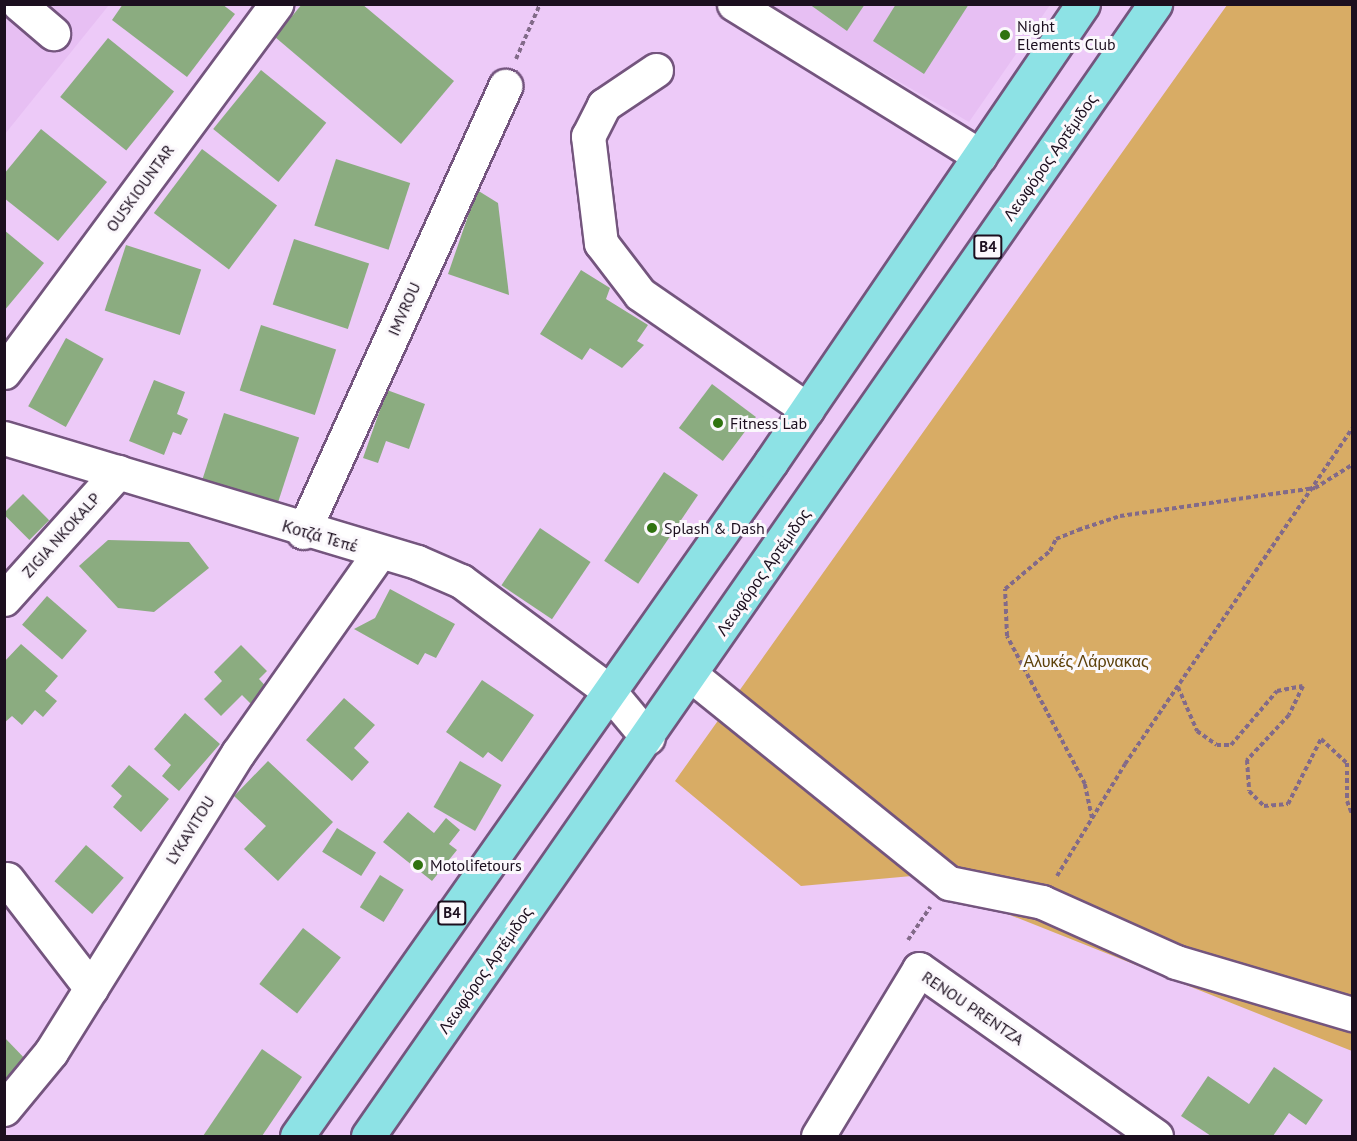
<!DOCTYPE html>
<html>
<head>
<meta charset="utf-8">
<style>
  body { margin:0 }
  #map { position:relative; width:1357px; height:1141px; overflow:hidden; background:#edcaf8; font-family:"PT Sans",sans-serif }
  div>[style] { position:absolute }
  .built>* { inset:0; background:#e7bff3 }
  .green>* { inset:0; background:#d8ac65 }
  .building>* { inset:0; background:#8bac80; transform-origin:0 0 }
  .path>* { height:4px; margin-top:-2px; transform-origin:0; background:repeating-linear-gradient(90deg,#826a89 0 4.5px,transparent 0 7.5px) }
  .roads { filter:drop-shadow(2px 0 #74557e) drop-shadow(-2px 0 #74557e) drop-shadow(0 2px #74557e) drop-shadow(0 -2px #74557e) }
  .minor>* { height:33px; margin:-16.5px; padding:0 16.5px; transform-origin:16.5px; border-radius:16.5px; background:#fff }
  .major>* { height:33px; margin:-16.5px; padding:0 16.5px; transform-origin:16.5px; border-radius:16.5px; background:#8de2e5 }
  .dots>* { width:16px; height:16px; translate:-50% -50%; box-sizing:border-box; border:3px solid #fbf8fc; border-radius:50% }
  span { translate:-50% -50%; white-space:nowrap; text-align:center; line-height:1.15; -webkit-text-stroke:6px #fbf8fc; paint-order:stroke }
  .shield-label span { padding:2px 4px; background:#fbf8fc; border:2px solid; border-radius:4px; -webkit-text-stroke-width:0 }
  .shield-label { font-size:15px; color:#1c0f1f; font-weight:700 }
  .poi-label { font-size:16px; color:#1c0f1f }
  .left { translate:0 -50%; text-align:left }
  .street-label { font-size:16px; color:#1c0f1f }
  .park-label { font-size:16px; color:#5d410b }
  .frame { position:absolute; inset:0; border:6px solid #1c0f1f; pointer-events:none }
</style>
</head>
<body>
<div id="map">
  <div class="built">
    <div style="clip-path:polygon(5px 5px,109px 5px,5px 134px)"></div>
    <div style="clip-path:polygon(766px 5px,1050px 5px,969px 122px)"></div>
  </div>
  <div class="green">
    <div style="clip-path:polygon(1227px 5px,1352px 5px,1352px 1051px,912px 876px,801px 886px,675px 781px)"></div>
  </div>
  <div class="building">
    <div style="clip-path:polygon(123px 4px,222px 4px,235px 14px,187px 77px,112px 20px)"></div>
    <div style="clip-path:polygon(302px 4px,362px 4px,454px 81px,401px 144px,275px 37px)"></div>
    <div style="clip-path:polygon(809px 4px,865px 4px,847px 31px)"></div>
    <div style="clip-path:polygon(896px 4px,969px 4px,924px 74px,873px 41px)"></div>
    <div style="left:108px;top:38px;width:85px;height:76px;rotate:39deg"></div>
    <div style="left:261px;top:70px;width:84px;height:76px;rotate:39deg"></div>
    <div style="clip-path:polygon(41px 129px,107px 182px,58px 241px,4px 198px,4px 174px)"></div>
    <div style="left:202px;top:149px;width:94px;height:80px;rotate:37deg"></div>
    <div style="left:336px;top:159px;width:78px;height:70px;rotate:18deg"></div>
    <div style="clip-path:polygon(477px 190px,498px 203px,509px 295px,448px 274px)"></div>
    <div style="clip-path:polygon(4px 230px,44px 263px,4px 311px)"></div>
    <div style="left:294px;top:239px;width:79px;height:69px;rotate:18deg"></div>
    <div style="left:126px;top:245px;width:79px;height:69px;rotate:18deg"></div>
    <div style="clip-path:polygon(581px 270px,610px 288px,606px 299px,648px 325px,637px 341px,644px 345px,622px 368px,590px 348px,582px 360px,540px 334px)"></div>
    <div style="left:261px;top:325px;width:79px;height:69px;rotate:18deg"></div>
    <div style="left:66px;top:338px;width:43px;height:78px;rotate:29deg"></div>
    <div style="clip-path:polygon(154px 380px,185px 392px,177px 414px,188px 419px,181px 435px,173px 432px,164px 455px,129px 441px)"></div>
    <div style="left:712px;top:384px;width:55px;height:55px;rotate:37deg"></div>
    <div style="clip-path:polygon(387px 390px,425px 404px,409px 449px,386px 441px,378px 463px,363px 458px)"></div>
    <div style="left:224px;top:413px;width:79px;height:70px;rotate:18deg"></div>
    <div style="left:664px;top:472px;width:41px;height:107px;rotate:34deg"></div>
    <div style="left:23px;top:494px;width:37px;height:28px;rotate:45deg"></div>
    <div style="left:540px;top:528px;width:61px;height:69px;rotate:34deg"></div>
    <div style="clip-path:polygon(108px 540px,189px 542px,209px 568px,154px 612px,118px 608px,79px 566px)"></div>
    <div style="clip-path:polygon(390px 589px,455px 624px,436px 658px,425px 653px,418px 665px,354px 629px,375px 618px)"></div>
    <div style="left:47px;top:596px;width:53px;height:38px;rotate:41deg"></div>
    <div style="clip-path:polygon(21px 644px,58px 676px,45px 691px,57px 701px,43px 717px,35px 710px,22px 725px,12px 716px,4px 723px,4px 662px)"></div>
    <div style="clip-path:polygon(241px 645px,267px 671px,259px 679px,271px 692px,255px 708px,242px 695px,221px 716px,204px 699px,222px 681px,214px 672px)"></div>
    <div style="clip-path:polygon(482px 680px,534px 715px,502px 762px,488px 752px,483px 758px,446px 732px)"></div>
    <div style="clip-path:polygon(344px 698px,375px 725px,354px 748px,369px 762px,352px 781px,306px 740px)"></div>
    <div style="clip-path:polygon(185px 713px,220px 744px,179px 791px,162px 776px,171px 765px,154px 749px)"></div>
    <div style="clip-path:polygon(268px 761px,333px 822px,278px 881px,244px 849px,266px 826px,234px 796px)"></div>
    <div style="left:460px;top:761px;width:48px;height:53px;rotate:30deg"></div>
    <div style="clip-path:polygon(129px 765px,169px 799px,141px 832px,113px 807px,122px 796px,111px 786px)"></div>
    <div style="clip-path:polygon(408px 812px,434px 833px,446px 818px,460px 830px,449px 844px,457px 850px,432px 881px,383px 842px)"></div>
    <div style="left:337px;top:828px;width:46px;height:28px;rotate:32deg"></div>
    <div style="left:86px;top:845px;width:50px;height:48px;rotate:41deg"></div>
    <div style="left:380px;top:875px;width:28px;height:38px;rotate:32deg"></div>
    <div style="left:303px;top:928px;width:48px;height:71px;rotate:38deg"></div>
    <div style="clip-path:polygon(4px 1037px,31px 1065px,4px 1084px)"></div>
    <div style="clip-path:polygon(262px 1049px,302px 1077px,262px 1136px,203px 1136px)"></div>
    <div style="clip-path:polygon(1274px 1067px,1323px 1100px,1306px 1125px,1289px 1113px,1273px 1136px,1211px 1136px,1181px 1116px,1208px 1076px,1249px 1104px)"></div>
  </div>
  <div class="path">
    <div style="left:516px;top:59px;width:60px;rotate:-66.4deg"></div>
    <div style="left:1178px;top:687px;width:48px;rotate:66.6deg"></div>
    <div style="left:1197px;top:731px;width:24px;rotate:35deg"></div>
    <div style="left:1217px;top:745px;width:14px"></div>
    <div style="left:1231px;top:745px;width:71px;rotate:-49.6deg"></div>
    <div style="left:1277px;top:691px;width:26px;rotate:-11deg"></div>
    <div style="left:1303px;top:686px;width:32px;rotate:116deg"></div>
    <div style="left:1289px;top:715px;width:62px;rotate:133deg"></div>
    <div style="left:1247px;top:760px;width:31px;rotate:86deg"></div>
    <div style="left:1249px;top:791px;width:21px;rotate:45deg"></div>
    <div style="left:1264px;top:806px;width:24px;rotate:-5deg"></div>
    <div style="left:1288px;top:804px;width:73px;rotate:-63.1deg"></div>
    <div style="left:1321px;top:739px;width:35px;rotate:43deg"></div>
    <div style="left:1347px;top:763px;width:38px;rotate:90deg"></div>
    <div style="left:1347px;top:801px;width:14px;rotate:69deg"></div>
    <div style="left:1092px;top:818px;width:35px;rotate:-102deg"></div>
    <div style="left:1085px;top:784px;width:167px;rotate:-117.8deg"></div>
    <div style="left:1007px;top:636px;width:47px;rotate:-92.4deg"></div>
    <div style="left:1005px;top:589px;width:59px;rotate:-40.2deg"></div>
    <div style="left:1050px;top:551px;width:13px;rotate:-63deg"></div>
    <div style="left:1056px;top:539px;width:24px;rotate:-22deg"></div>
    <div style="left:1078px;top:530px;width:44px;rotate:-18.4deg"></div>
    <div style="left:1120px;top:516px;width:197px;rotate:-8.2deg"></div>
    <div style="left:1315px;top:488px;width:44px;rotate:-31.9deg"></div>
    <div style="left:1057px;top:876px;width:131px;rotate:-58.7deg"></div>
    <div style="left:1125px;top:764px;width:405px;rotate:-55.9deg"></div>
    <div style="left:908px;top:940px;width:40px;rotate:-56deg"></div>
  </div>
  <div class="roads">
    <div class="minor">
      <div style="left:19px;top:4px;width:45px;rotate:40.5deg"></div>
      <div style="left:734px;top:4px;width:289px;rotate:31.7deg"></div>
      <div style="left:656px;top:70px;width:63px;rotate:146.1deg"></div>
      <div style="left:604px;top:105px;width:35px;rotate:117deg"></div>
      <div style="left:588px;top:136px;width:108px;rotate:83.1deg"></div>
      <div style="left:601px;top:243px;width:64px;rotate:52.6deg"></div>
      <div style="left:640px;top:294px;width:203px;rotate:34.6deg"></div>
      <div style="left:4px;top:372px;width:458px;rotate:-53.5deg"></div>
      <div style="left:4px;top:438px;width:431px;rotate:16.7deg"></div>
      <div style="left:417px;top:562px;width:48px;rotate:23.4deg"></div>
      <div style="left:461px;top:581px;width:183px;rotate:36.6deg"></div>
      <div style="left:608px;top:690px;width:62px;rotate:50.2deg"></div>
      <div style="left:303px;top:532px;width:490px;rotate:-65.6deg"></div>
      <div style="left:4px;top:599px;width:171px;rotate:-48.1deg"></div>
      <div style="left:691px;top:675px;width:331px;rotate:38.9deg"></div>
      <div style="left:949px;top:883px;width:95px;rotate:11.5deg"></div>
      <div style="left:1042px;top:902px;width:147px;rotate:24.1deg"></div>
      <div style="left:1176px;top:962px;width:184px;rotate:16.5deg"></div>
      <div style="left:7px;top:879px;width:138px;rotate:52.4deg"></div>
      <div style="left:4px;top:1109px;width:74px;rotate:-50.5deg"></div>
      <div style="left:51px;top:1052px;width:353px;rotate:-58deg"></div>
      <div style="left:238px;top:753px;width:245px;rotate:-54.8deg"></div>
      <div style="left:818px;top:1136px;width:195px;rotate:-58.8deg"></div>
      <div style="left:919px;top:969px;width:290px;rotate:35.2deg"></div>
    </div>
    <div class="major">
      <div style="left:297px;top:1136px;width:824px;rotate:-54.88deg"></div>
      <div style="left:771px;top:462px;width:554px;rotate:-55.74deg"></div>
      <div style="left:368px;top:1136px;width:1379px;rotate:-55.19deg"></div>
    </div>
  </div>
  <div class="dots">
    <div style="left:1005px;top:35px;background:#307310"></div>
    <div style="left:718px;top:423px;background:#307310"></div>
    <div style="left:652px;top:528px;background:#307310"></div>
    <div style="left:418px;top:865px;background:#307310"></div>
  </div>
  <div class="shield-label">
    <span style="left:988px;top:247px">B4</span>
    <span style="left:452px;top:913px">B4</span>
  </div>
  <div class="poi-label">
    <span class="left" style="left:1017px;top:35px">Night<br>Elements Club</span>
    <span class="left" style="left:730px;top:423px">Fitness Lab</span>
    <span class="left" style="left:664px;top:528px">Splash &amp; Dash</span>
    <span class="left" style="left:430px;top:865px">Motolifetours</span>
  </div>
  <div class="street-label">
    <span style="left:1050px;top:157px;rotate:-55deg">Λεωφόρος Αρτέμιδος</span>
    <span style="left:140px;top:188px;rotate:-54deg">OUSKIOUNTAR</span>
    <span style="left:404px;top:309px;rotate:-66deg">IMVROU</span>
    <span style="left:61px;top:535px;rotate:-48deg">ZIGIA NKOKALP</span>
    <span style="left:320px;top:536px;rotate:16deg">Κοτζά Τεπέ</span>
    <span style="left:763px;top:572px;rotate:-55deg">Λεωφόρος Αρτέμιδος</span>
    <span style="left:190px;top:830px;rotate:-58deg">LYKAVITOU</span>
    <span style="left:485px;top:970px;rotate:-55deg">Λεωφόρος Αρτέμιδος</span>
    <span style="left:973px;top:1008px;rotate:34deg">RENOU PRENTZA</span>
  </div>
  <div class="park-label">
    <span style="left:1086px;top:661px">Αλυκές Λάρνακας</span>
  </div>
  <div class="frame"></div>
</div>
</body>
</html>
